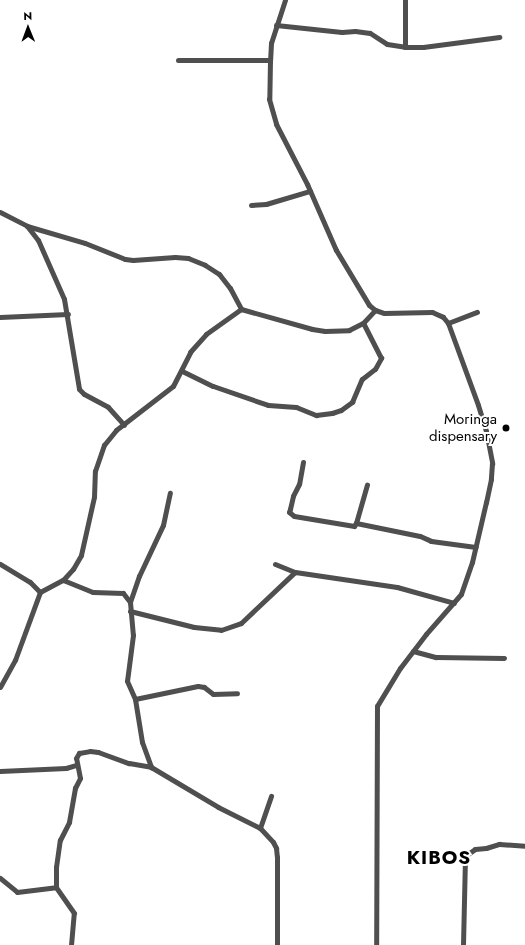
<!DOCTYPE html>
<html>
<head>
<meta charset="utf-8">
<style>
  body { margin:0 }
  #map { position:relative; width:525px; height:945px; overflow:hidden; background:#fff; font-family:Jost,sans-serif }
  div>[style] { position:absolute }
  .minor>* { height:5px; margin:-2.5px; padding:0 2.5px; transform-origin:2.5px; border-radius:2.5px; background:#4f4f4f }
  .dots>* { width:11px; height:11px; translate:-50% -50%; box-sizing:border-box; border:2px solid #fff; border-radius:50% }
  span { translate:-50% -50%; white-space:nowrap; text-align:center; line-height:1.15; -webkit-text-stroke:4px #fff; paint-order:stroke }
  .poi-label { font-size:15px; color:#000 }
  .right { translate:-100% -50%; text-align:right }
  .district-label { font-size:19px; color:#000; font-weight:700; letter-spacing:1px }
  .north { position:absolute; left:8px; top:8px; width:40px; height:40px; -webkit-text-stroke:3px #fff; paint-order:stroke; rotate:359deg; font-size:11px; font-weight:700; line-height:16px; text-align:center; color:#000 }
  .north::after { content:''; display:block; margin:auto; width:14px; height:18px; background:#000; clip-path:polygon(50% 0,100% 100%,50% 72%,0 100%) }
</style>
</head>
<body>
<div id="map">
  <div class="minor">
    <div style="left:285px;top:0;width:45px;rotate:108deg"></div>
    <div style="left:271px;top:43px;width:17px;rotate:93deg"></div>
    <div style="left:270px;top:60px;width:39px;rotate:91deg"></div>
    <div style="left:269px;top:99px;width:26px;rotate:74deg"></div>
    <div style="left:276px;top:124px;width:68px;rotate:62.7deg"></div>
    <div style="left:307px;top:184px;width:72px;rotate:66.3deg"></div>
    <div style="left:336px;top:250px;width:64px;rotate:59deg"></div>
    <div style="left:369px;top:305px;width:8px;rotate:40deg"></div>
    <div style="left:375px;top:310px;width:9px;rotate:18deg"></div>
    <div style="left:384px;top:313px;width:48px;rotate:-1.2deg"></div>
    <div style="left:432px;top:312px;width:12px;rotate:24deg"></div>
    <div style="left:443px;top:317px;width:8px;rotate:50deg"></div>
    <div style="left:448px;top:323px;width:87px;rotate:69.9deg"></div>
    <div style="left:478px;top:405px;width:27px;rotate:73deg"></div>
    <div style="left:486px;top:431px;width:33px;rotate:79deg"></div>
    <div style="left:492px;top:463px;width:16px;rotate:94deg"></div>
    <div style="left:491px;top:479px;width:24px;rotate:102deg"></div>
    <div style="left:486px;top:502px;width:62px;rotate:103.1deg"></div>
    <div style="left:472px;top:562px;width:34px;rotate:109deg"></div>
    <div style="left:461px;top:594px;width:53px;rotate:131.2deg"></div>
    <div style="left:426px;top:634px;width:43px;rotate:127.4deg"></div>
    <div style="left:400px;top:668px;width:44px;rotate:121.2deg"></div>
    <div style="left:377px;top:706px;width:239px;rotate:90.2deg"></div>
    <div style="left:405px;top:0;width:47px;rotate:90deg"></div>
    <div style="left:276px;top:25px;width:66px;rotate:6.1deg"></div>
    <div style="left:342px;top:32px;width:13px;rotate:-4deg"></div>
    <div style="left:355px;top:31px;width:15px;rotate:8deg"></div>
    <div style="left:370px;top:33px;width:20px;rotate:33deg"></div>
    <div style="left:387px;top:44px;width:18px;rotate:9deg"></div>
    <div style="left:405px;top:47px;width:18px"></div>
    <div style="left:423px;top:47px;width:77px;rotate:-7.5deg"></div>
    <div style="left:178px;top:60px;width:92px"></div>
    <div style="left:251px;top:205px;width:15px;rotate:-4deg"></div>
    <div style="left:266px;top:204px;width:46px;rotate:-16.5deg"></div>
    <div style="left:0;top:212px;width:30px;rotate:27deg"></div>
    <div style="left:27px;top:226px;width:60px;rotate:16.3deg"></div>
    <div style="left:85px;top:243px;width:43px;rotate:21.8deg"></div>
    <div style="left:125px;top:259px;width:8px;rotate:7deg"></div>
    <div style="left:133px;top:260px;width:42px;rotate:-4.1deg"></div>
    <div style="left:175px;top:257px;width:13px;rotate:4deg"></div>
    <div style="left:188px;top:258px;width:18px;rotate:22deg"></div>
    <div style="left:205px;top:265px;width:17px;rotate:33deg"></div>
    <div style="left:219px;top:274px;width:18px;rotate:52deg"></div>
    <div style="left:230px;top:288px;width:24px;rotate:62deg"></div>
    <div style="left:241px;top:309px;width:74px;rotate:15.7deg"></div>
    <div style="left:312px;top:329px;width:13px;rotate:9deg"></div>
    <div style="left:325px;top:331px;width:24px;rotate:-2deg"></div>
    <div style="left:349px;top:330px;width:16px;rotate:-27deg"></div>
    <div style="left:363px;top:323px;width:18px;rotate:-47deg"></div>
    <div style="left:27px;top:226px;width:18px;rotate:52deg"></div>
    <div style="left:38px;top:240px;width:64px;rotate:66.2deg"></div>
    <div style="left:64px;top:299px;width:91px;rotate:80.5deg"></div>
    <div style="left:79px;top:389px;width:7px;rotate:45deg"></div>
    <div style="left:84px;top:394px;width:27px;rotate:28deg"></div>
    <div style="left:108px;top:407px;width:24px;rotate:48deg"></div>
    <div style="left:0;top:317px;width:68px;rotate:-2.5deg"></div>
    <div style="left:448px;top:323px;width:31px;rotate:-21deg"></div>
    <div style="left:182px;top:371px;width:34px;rotate:26deg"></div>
    <div style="left:213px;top:386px;width:58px;rotate:19.1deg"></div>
    <div style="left:268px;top:405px;width:28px;rotate:4deg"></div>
    <div style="left:296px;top:407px;width:22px;rotate:22deg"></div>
    <div style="left:316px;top:415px;width:16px;rotate:-7deg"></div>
    <div style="left:332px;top:413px;width:9px;rotate:-18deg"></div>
    <div style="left:341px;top:410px;width:14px;rotate:-36deg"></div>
    <div style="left:352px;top:402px;width:25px;rotate:-67deg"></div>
    <div style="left:362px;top:379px;width:16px;rotate:-38deg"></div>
    <div style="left:375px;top:369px;width:13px;rotate:-61deg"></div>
    <div style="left:381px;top:358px;width:39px;rotate:-117deg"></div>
    <div style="left:303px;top:462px;width:22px;rotate:100deg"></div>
    <div style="left:299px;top:484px;width:13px;rotate:117deg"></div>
    <div style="left:293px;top:496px;width:13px;rotate:103deg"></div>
    <div style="left:290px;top:509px;width:3px;rotate:108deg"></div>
    <div style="left:289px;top:512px;width:6px;rotate:39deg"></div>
    <div style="left:294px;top:516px;width:61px;rotate:9.5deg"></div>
    <div style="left:354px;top:526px;width:4px;rotate:-56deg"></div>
    <div style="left:356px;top:523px;width:40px;rotate:-74deg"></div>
    <div style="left:356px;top:523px;width:65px;rotate:11.5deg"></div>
    <div style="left:420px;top:536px;width:12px;rotate:24deg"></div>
    <div style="left:431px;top:541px;width:45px;rotate:7.6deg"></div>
    <div style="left:0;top:564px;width:35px;rotate:31deg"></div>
    <div style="left:30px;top:582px;width:14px;rotate:45deg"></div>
    <div style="left:275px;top:564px;width:22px;rotate:22deg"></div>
    <div style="left:295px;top:572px;width:103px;rotate:8.4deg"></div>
    <div style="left:397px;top:587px;width:59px;rotate:15.7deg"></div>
    <div style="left:63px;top:580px;width:32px;rotate:22deg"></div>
    <div style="left:93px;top:592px;width:30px;rotate:2deg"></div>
    <div style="left:123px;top:593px;width:11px;rotate:52deg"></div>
    <div style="left:130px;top:602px;width:33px;rotate:85deg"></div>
    <div style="left:133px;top:635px;width:46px;rotate:97.4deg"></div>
    <div style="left:127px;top:681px;width:20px;rotate:66deg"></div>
    <div style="left:135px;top:699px;width:44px;rotate:80.8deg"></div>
    <div style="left:142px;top:742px;width:27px;rotate:70deg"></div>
    <div style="left:151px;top:767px;width:78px;rotate:30.8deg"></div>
    <div style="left:218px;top:807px;width:47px;rotate:26.6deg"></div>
    <div style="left:260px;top:828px;width:19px;rotate:47deg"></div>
    <div style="left:273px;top:842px;width:7px;rotate:63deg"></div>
    <div style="left:276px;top:848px;width:9px;rotate:84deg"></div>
    <div style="left:277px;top:857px;width:88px;rotate:90deg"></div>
    <div style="left:130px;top:602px;width:28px;rotate:-71deg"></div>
    <div style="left:139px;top:576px;width:56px;rotate:-64.8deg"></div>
    <div style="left:163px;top:525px;width:33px;rotate:-78deg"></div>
    <div style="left:130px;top:611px;width:66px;rotate:14deg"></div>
    <div style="left:194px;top:627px;width:27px;rotate:6deg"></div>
    <div style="left:221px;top:630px;width:21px;rotate:-19deg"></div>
    <div style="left:241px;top:623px;width:74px;rotate:-43.4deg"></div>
    <div style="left:413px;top:651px;width:24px;rotate:15deg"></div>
    <div style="left:436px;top:657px;width:68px;rotate:0.8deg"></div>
    <div style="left:0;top:687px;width:31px;rotate:-61deg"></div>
    <div style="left:15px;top:660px;width:72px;rotate:-69.8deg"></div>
    <div style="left:40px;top:592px;width:26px;rotate:-28deg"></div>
    <div style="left:63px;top:580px;width:15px;rotate:-48deg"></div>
    <div style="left:73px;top:569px;width:16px;rotate:-60deg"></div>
    <div style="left:81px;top:555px;width:59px;rotate:-77.4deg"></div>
    <div style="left:94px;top:497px;width:26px;rotate:-88deg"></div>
    <div style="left:95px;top:471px;width:28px;rotate:-71deg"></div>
    <div style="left:104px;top:445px;width:19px;rotate:-51deg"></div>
    <div style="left:116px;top:430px;width:72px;rotate:-37.7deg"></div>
    <div style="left:173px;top:386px;width:38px;rotate:-63deg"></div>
    <div style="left:190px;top:352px;width:24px;rotate:-48deg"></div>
    <div style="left:206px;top:334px;width:43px;rotate:-35.5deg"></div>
    <div style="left:135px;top:699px;width:64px;rotate:-11.7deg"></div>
    <div style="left:198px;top:686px;width:6px;rotate:9deg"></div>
    <div style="left:204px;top:687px;width:11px;rotate:38deg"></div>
    <div style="left:213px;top:694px;width:24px;rotate:-2deg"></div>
    <div style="left:0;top:771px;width:66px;rotate:-2.6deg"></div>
    <div style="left:66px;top:768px;width:10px;rotate:-17deg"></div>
    <div style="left:260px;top:828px;width:34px;rotate:-71deg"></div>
    <div style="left:0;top:878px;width:22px;rotate:39deg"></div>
    <div style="left:17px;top:892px;width:39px;rotate:-7deg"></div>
    <div style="left:71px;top:945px;width:32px;rotate:-85deg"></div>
    <div style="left:74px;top:913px;width:32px;rotate:-125deg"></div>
    <div style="left:56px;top:887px;width:20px;rotate:-90deg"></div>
    <div style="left:56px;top:867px;width:27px;rotate:-82deg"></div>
    <div style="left:60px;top:840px;width:20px;rotate:-63deg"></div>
    <div style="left:69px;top:822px;width:35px;rotate:-80deg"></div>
    <div style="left:75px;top:788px;width:11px;rotate:-63deg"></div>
    <div style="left:80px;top:778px;width:20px;rotate:-101deg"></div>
    <div style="left:76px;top:758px;width:6px;rotate:-59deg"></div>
    <div style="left:79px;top:753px;width:11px;rotate:-10deg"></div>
    <div style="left:90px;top:751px;width:8px;rotate:7deg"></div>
    <div style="left:98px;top:752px;width:33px;rotate:20deg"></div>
    <div style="left:129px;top:763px;width:22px;rotate:10deg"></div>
    <div style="left:463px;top:945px;width:89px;rotate:-88.7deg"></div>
    <div style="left:465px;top:856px;width:12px;rotate:-35deg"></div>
    <div style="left:475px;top:849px;width:11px;rotate:-5deg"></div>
    <div style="left:486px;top:848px;width:14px;rotate:-17deg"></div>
    <div style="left:499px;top:844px;width:26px;rotate:4deg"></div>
  </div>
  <div class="dots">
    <div style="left:506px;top:428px;background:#000"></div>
  </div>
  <div class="poi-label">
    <span class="right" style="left:497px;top:428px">Moringa<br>dispensary</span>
  </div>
  <div class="district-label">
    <span style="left:439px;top:858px">KIBOS</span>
  </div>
  <div class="north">N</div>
</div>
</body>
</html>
